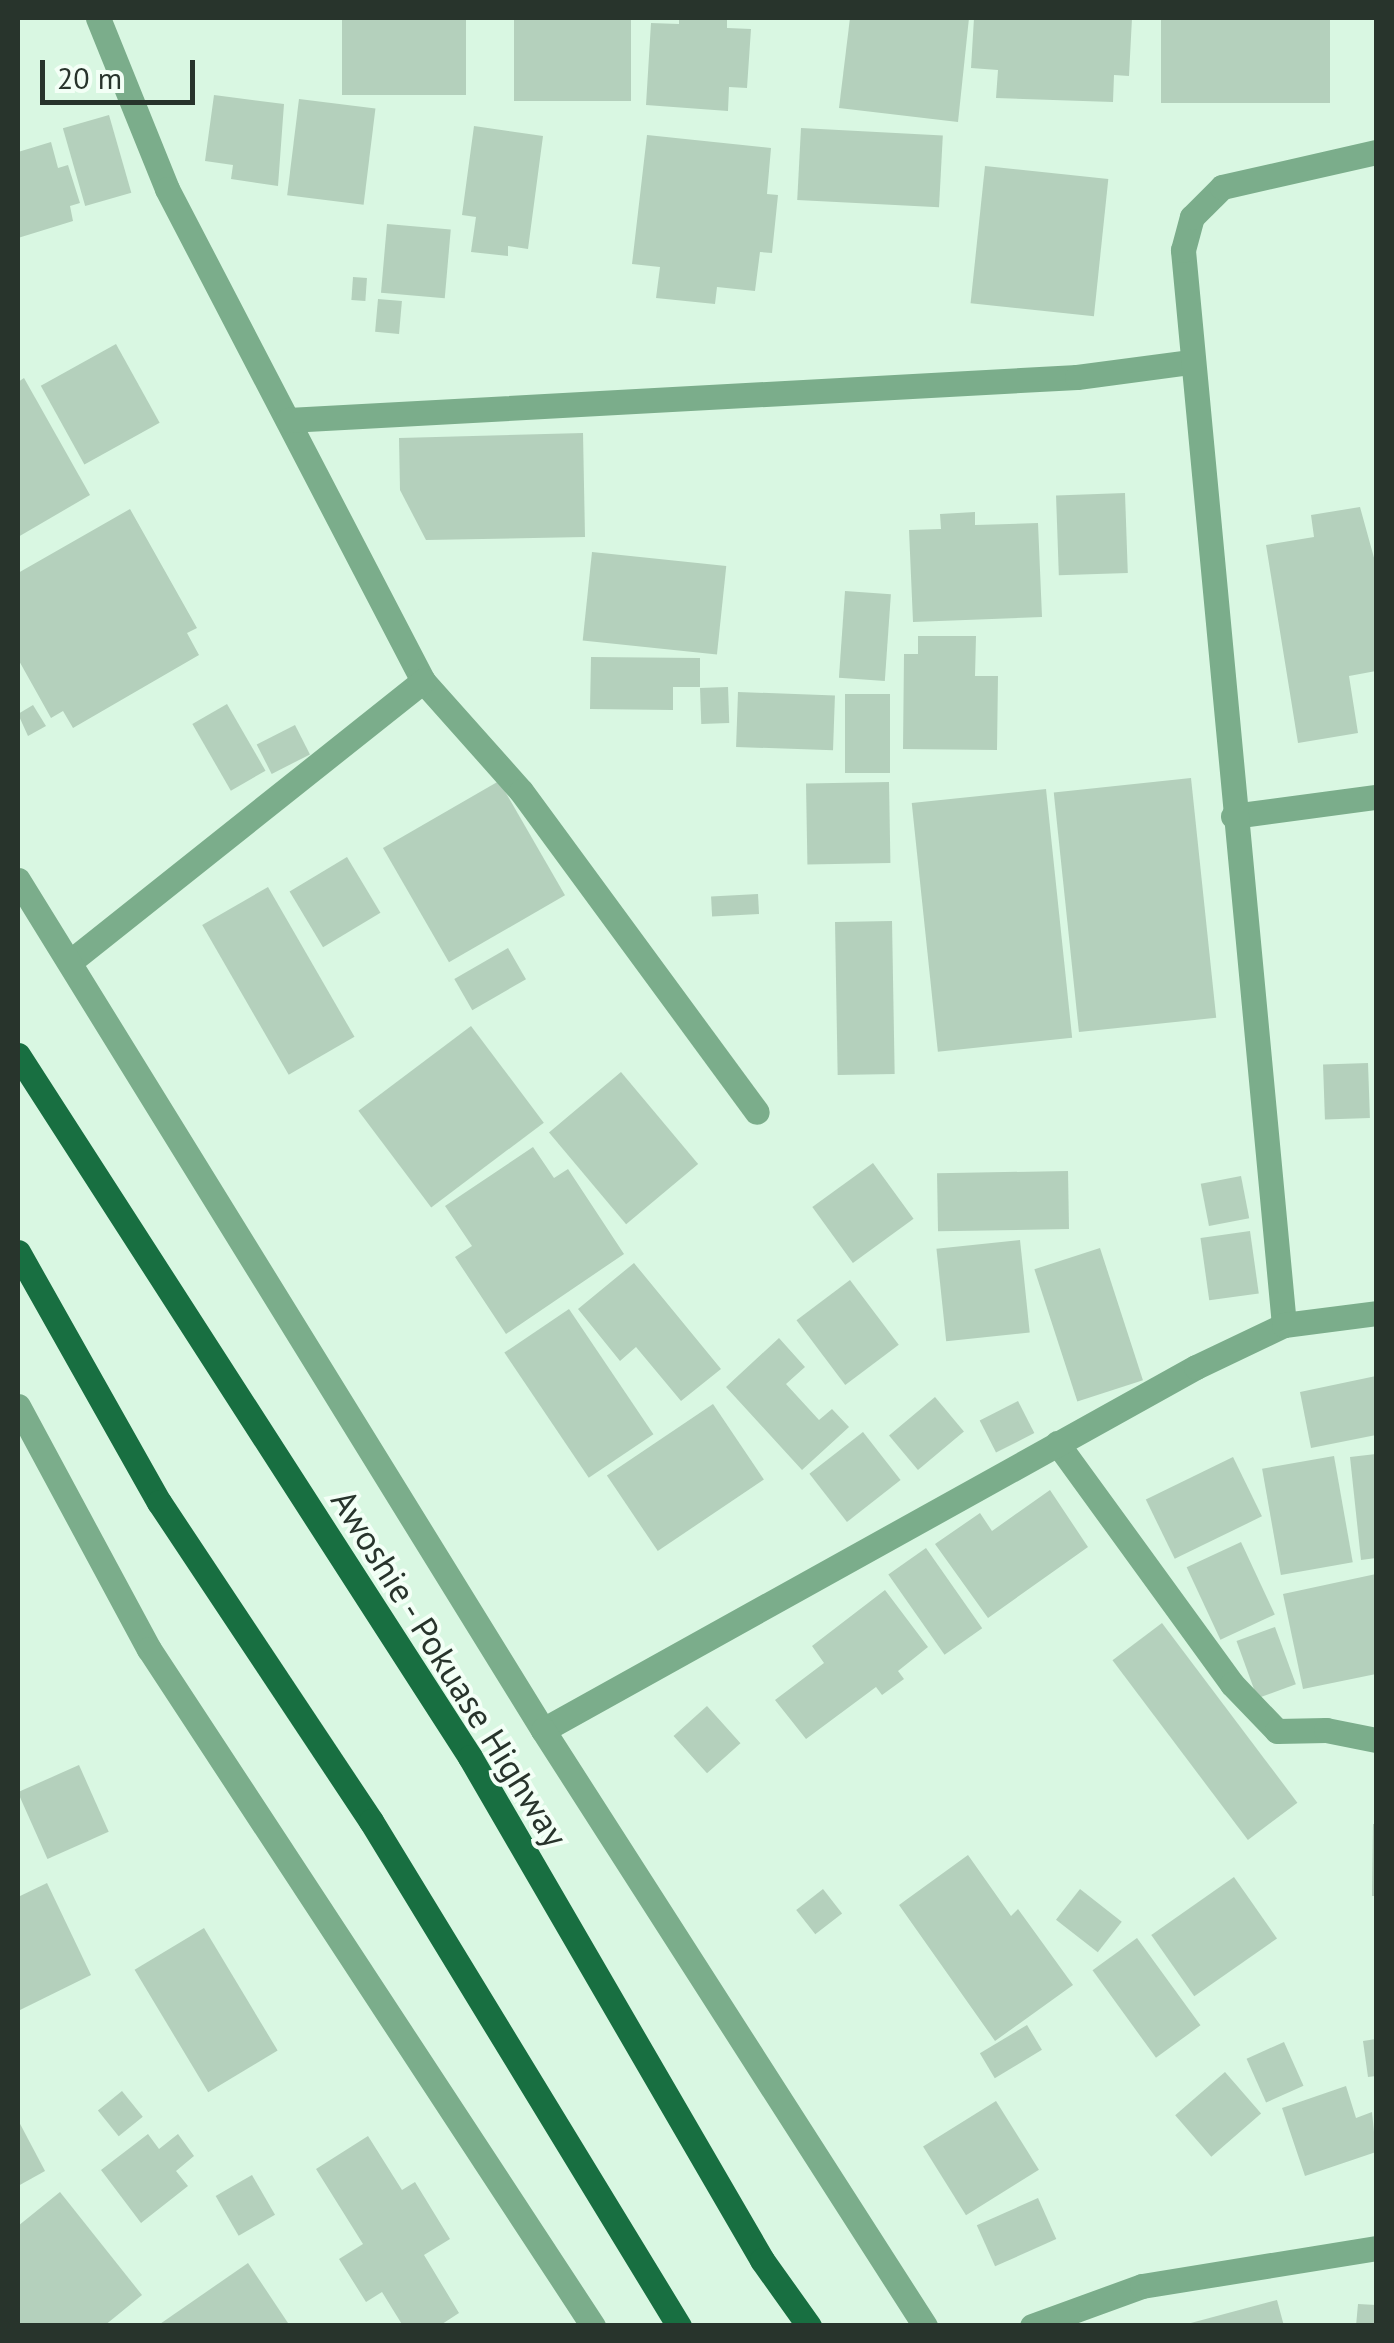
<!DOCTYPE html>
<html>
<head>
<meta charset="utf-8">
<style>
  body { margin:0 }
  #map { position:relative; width:1394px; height:2343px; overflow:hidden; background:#d9f7e2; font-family:"PT Sans",sans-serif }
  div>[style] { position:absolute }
  .building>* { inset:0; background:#b4d0bc; transform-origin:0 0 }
  .minor>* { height:25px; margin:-12.5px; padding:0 12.5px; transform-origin:12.5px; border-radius:12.5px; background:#7bad8b }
  .tertiary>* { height:25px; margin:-12.5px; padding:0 12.5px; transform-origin:12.5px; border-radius:12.5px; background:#7bad8b }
  .primary>* { height:25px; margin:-12.5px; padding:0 12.5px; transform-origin:12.5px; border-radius:12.5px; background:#186f41 }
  span { translate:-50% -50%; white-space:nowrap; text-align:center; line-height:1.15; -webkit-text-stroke:8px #f3fff6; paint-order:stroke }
  .street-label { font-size:35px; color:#28342c }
  .frame { position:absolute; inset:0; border:20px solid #28342c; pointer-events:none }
  .scale { position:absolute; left:40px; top:60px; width:155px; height:45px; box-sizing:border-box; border:5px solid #28342c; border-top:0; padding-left:12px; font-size:30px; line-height:35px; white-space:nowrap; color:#28342c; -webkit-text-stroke:8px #f3fff6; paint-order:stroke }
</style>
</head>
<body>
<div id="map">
  <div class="building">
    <div style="left:342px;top:18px;width:124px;height:77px"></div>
    <div style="left:514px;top:18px;width:117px;height:83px"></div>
    <div style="clip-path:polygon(679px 18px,727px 18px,727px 28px,751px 29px,747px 88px,729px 87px,728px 111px,646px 105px,651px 23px,679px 24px)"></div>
    <div style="clip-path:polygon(850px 18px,969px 18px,958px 122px,839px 108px)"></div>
    <div style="clip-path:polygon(974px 18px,1132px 18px,1129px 76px,1114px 75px,1113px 102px,996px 98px,998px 70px,971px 68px)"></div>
    <div style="left:1161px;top:18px;width:169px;height:85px"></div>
    <div style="clip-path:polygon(214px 95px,284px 104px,278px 186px,231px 179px,233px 165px,205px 161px)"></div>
    <div style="left:299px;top:99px;width:77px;height:97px;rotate:7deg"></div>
    <div style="left:109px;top:115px;width:81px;height:48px;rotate:74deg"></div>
    <div style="clip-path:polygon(474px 126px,543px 136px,528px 249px,508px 246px,508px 256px,471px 252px,476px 217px,462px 215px)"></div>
    <div style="left:801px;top:128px;width:142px;height:72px;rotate:3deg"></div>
    <div style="clip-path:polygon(647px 135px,771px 148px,767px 194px,778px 195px,772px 253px,760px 252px,755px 291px,717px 287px,715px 304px,656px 298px,660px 267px,632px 264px)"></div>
    <div style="clip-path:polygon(51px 142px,58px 168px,68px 165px,80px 203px,70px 206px,73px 221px,18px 238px,18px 152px)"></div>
    <div style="left:985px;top:166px;width:124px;height:138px;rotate:6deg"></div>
    <div style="left:387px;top:224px;width:64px;height:69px;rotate:5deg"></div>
    <div style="left:353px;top:277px;width:14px;height:23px;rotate:4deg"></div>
    <div style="left:378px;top:299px;width:24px;height:33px;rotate:5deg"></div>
    <div style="left:116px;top:344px;width:90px;height:86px;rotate:61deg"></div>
    <div style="clip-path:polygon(24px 378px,90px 495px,18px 537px,18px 382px)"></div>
    <div style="clip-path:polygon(583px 433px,585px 537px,426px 540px,400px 490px,399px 438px)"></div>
    <div style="left:1125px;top:493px;width:80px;height:69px;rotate:88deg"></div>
    <div style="clip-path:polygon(1360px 507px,1376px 565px,1376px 671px,1349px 676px,1358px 733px,1298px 743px,1266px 545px,1314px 537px,1311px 515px)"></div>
    <div style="clip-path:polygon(130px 509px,197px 628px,187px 633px,199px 655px,73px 728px,63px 711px,51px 718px,18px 659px,18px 573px)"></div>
    <div style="clip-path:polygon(975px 512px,975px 525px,1038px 523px,1042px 617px,913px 622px,909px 530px,941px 529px,940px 514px)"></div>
    <div style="left:592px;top:552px;width:135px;height:89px;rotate:6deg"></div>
    <div style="left:845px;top:591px;width:46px;height:87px;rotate:4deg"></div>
    <div style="clip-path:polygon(918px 636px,976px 636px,975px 676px,998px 676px,997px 750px,903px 749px,904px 654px,918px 654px)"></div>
    <div style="clip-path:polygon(591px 657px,700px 658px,700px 687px,673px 687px,673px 710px,590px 709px)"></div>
    <div style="left:728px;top:687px;width:36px;height:28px;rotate:88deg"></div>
    <div style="left:738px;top:692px;width:97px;height:55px;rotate:2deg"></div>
    <div style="left:845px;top:694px;width:45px;height:79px"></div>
    <div style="left:227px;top:704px;width:77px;height:40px;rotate:60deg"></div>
    <div style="clip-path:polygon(33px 705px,46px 726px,28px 736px,18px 714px)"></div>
    <div style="left:295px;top:725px;width:33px;height:43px;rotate:63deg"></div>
    <div style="left:1191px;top:778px;width:241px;height:138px;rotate:84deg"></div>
    <div style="left:499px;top:781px;width:132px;height:134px;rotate:60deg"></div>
    <div style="left:889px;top:782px;width:81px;height:83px;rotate:89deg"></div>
    <div style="left:1046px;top:789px;width:250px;height:135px;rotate:84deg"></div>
    <div style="left:347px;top:857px;width:65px;height:67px;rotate:59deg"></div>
    <div style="left:268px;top:887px;width:173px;height:76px;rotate:60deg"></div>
    <div style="left:758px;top:894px;width:20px;height:47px;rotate:87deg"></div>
    <div style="left:892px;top:921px;width:153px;height:57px;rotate:89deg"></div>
    <div style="left:508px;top:948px;width:36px;height:62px;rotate:60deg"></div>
    <div style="left:471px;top:1026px;width:121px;height:141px;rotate:53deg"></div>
    <div style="left:1368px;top:1063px;width:55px;height:45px;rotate:88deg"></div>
    <div style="left:621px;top:1072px;width:120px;height:94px;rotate:50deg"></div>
    <div style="clip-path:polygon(533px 1147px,554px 1178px,568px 1169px,624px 1254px,506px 1334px,455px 1257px,472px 1246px,445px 1206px)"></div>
    <div style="left:873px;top:1163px;width:69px;height:75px;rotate:54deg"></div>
    <div style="left:1068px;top:1171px;width:58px;height:131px;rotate:89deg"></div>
    <div style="left:1241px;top:1176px;width:43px;height:41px;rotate:79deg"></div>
    <div style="left:1250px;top:1231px;width:63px;height:50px;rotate:82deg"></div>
    <div style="left:1020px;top:1240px;width:93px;height:84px;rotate:84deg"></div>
    <div style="left:1100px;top:1248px;width:139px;height:69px;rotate:72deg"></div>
    <div style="clip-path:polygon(634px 1263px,721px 1369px,681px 1401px,636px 1347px,620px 1361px,578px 1309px)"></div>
    <div style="left:850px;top:1280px;width:81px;height:67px;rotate:53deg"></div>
    <div style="left:569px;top:1309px;width:151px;height:78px;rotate:56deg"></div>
    <div style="clip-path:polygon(779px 1338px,805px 1367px,786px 1384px,819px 1420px,832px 1409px,849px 1427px,802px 1470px,726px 1387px)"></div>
    <div style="clip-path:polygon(1376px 1376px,1376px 1435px,1311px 1448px,1300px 1392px)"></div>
    <div style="left:935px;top:1397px;width:45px;height:60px;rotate:50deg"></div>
    <div style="left:1018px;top:1401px;width:36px;height:43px;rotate:63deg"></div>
    <div style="left:713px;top:1404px;width:91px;height:128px;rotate:56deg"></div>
    <div style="left:863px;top:1432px;width:61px;height:68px;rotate:52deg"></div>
    <div style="clip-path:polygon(1376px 1454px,1376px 1558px,1361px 1560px,1350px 1457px)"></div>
    <div style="left:1334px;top:1456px;width:108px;height:73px;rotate:80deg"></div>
    <div style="left:1233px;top:1457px;width:66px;height:97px;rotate:64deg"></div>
    <div style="clip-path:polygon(1050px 1490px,1088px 1547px,988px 1618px,935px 1544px,980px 1513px,992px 1531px)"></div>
    <div style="left:1241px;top:1542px;width:80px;height:60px;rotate:65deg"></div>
    <div style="left:926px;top:1548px;width:98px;height:46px;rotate:55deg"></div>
    <div style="clip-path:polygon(1376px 1574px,1376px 1674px,1303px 1689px,1283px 1594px)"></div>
    <div style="clip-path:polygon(885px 1590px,928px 1647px,898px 1671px,904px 1679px,882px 1695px,876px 1687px,806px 1739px,775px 1700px,824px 1663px,812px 1646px)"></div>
    <div style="left:1162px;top:1623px;width:225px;height:62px;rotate:53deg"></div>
    <div style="left:1275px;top:1627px;width:61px;height:41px;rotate:70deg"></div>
    <div style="left:707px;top:1706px;width:50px;height:45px;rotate:48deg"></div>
    <div style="left:79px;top:1765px;width:73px;height:67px;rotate:66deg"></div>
    <div style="clip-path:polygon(1373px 1824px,1376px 1824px,1376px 1896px,1372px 1896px)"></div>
    <div style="clip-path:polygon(968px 1855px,1011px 1916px,1018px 1909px,1073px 1985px,995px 2041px,899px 1905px)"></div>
    <div style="left:1234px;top:1877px;width:75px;height:101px;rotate:55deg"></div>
    <div style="clip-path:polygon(47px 1883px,91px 1975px,18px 2011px,18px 1897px)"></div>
    <div style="left:823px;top:1889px;width:31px;height:34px;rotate:52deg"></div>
    <div style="left:1080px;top:1889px;width:53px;height:39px;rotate:38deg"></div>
    <div style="left:204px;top:1928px;width:143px;height:81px;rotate:59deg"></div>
    <div style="left:1137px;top:1938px;width:108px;height:55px;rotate:54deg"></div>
    <div style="left:1027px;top:2025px;width:29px;height:55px;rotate:59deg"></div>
    <div style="clip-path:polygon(1376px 2039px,1376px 2076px,1368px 2077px,1363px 2041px)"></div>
    <div style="left:1284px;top:2042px;width:48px;height:41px;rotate:66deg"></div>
    <div style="left:1225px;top:2072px;width:55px;height:66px;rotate:49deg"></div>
    <div style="clip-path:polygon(1346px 2086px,1356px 2118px,1372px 2112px,1376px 2152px,1305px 2176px,1282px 2108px)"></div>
    <div style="left:122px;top:2091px;width:33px;height:31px;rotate:51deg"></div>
    <div style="left:996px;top:2101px;width:81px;height:86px;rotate:58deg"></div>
    <div style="clip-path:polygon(18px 2120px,45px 2171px,18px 2186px)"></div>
    <div style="clip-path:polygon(148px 2134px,159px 2149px,178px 2134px,194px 2156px,176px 2171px,188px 2186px,141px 2223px,101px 2170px)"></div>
    <div style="clip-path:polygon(368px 2136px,402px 2190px,415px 2182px,450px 2239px,424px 2255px,459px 2313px,439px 2326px,403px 2326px,382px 2292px,366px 2302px,339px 2259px,363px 2244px,316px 2169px)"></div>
    <div style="left:252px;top:2175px;width:46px;height:42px;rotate:60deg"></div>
    <div style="clip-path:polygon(60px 2192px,142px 2295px,104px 2326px,18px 2326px,18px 2226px)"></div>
    <div style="left:1038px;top:2198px;width:45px;height:67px;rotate:66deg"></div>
    <div style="clip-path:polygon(248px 2263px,290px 2326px,157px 2326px)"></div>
    <div style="clip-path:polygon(1277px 2300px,1284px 2326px,1187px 2326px,1187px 2324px)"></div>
    <div style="clip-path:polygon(1358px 2304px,1376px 2305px,1376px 2326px,1356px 2326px)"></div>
  </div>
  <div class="minor">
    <div style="left:98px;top:18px;width:184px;rotate:68deg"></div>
    <div style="left:167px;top:189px;width:555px;rotate:62.51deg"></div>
    <div style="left:423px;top:681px;width:147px;rotate:48.3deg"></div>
    <div style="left:521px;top:791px;width:398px;rotate:53.7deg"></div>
    <div style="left:288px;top:420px;width:790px;rotate:-3.12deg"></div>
    <div style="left:1077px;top:377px;width:113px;rotate:-7.6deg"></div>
    <div style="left:1233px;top:816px;width:144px;rotate:-7.6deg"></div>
    <div style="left:71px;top:961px;width:450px;rotate:-38.5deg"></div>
    <div style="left:1284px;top:1325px;width:1080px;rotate:-95.37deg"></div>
    <div style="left:1183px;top:250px;width:34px;rotate:-75deg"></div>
    <div style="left:1192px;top:217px;width:42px;rotate:-45deg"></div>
    <div style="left:1222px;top:187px;width:158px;rotate:-12.8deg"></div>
    <div style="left:1057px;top:1443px;width:298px;rotate:54deg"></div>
    <div style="left:1232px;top:1684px;width:65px;rotate:46.2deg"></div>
    <div style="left:1277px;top:1731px;width:49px;rotate:-1.2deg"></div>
    <div style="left:1326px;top:1730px;width:51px;rotate:11.3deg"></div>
    <div style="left:543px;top:1730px;width:747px;rotate:-29.07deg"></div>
    <div style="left:1196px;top:1367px;width:98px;rotate:-25.5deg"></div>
    <div style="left:1284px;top:1325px;width:93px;rotate:-7.4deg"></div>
    <div style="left:1032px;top:2326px;width:117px;rotate:-20deg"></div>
    <div style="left:1142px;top:2286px;width:237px;rotate:-9.2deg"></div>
  </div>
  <div class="tertiary">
    <div style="left:18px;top:880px;width:999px;rotate:58.3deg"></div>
    <div style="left:543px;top:1730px;width:708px;rotate:57.34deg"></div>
    <div style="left:18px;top:1406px;width:276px;rotate:61.7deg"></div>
    <div style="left:149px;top:1649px;width:810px;rotate:56.74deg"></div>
  </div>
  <div class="primary">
    <div style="left:18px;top:1055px;width:835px;rotate:57.22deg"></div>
    <div style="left:470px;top:1757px;width:582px;rotate:59.86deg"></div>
    <div style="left:762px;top:2260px;width:81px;rotate:54.5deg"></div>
    <div style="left:18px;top:1252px;width:287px;rotate:60.6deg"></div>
    <div style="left:159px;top:1502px;width:383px;rotate:56.4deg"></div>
    <div style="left:371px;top:1821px;width:592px;rotate:58.62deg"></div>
  </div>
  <div class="street-label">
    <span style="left:450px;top:1668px;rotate:58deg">Awoshie - Pokuase Highway</span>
  </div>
  <div class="frame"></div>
  <div class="scale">20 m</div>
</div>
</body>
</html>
